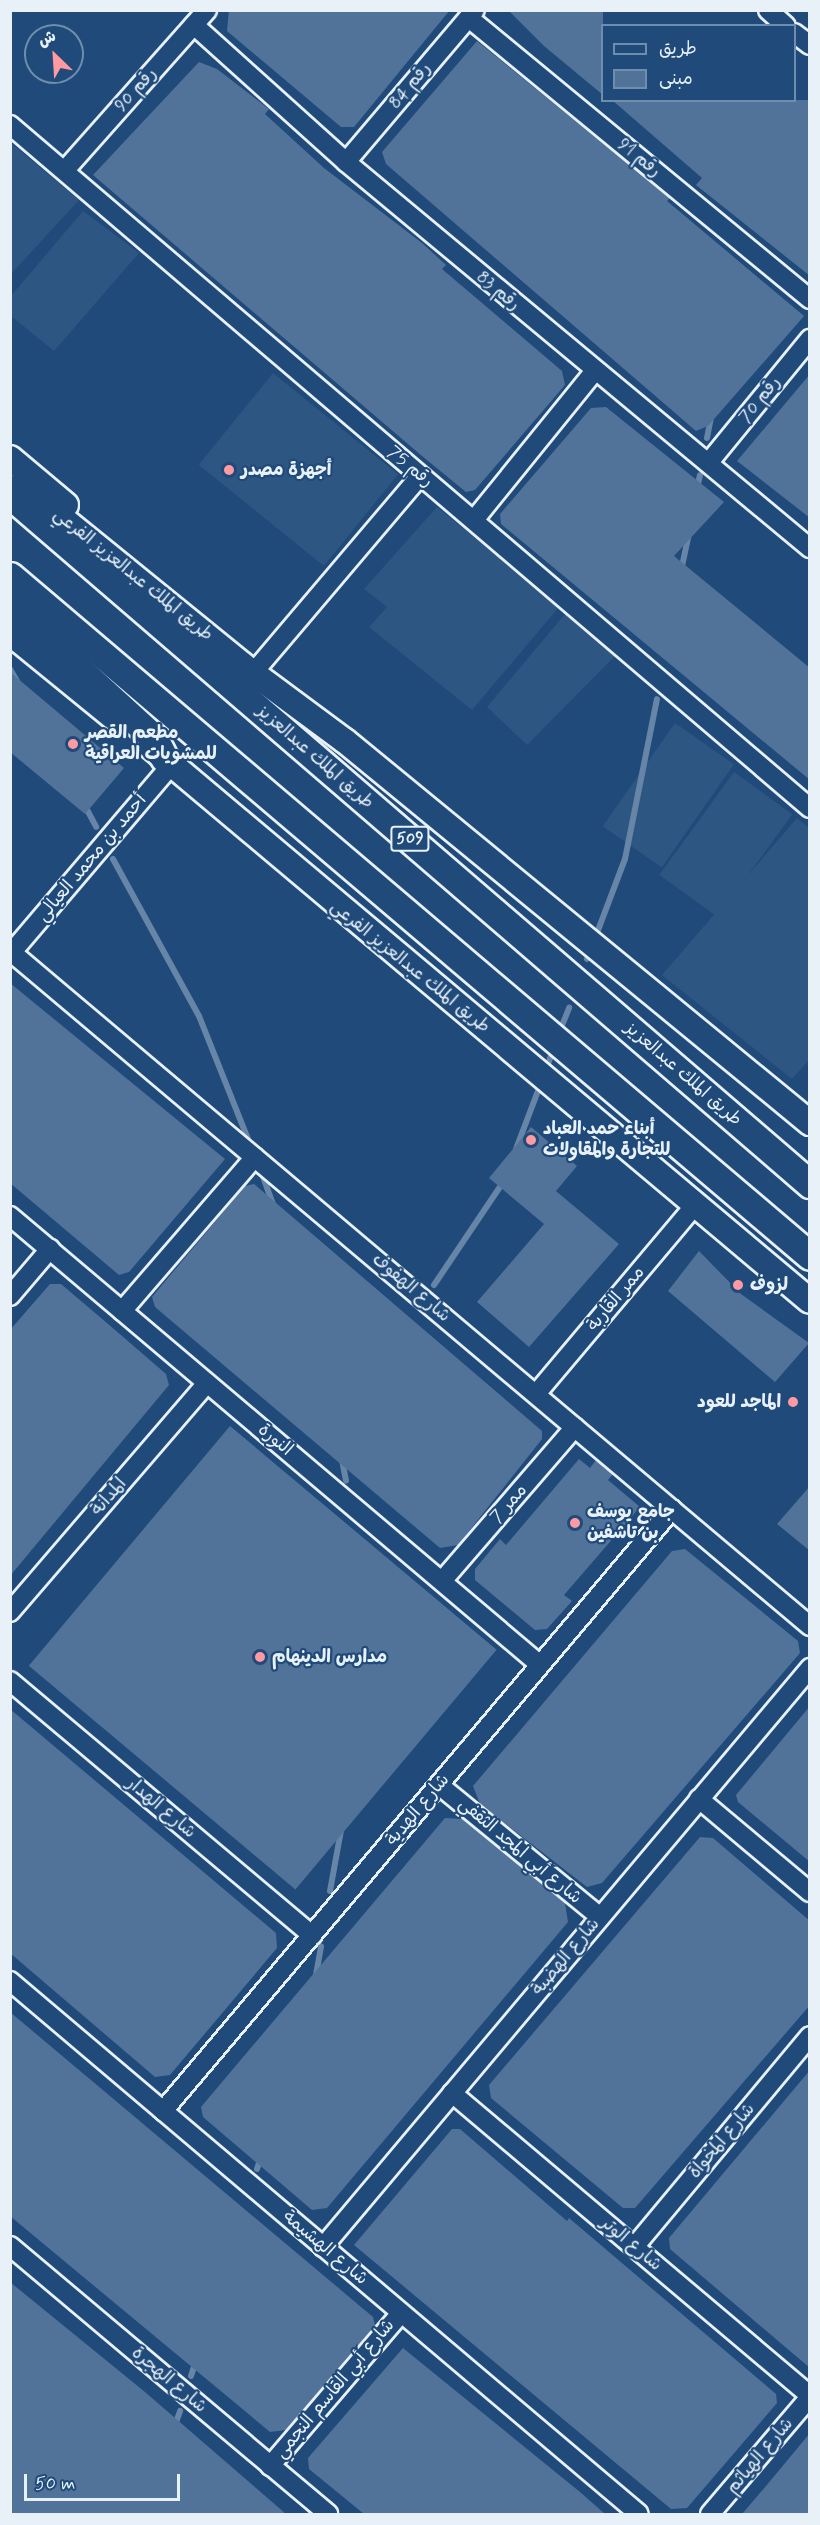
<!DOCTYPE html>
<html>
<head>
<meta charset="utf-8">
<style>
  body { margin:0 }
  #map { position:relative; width:820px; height:2525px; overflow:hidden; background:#1f4a7a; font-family:Mynerve,"Playpen Sans Arabic",sans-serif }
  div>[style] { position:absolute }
  .built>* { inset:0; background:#2e5683; transform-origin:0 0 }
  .stream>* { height:6px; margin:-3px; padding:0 3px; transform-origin:3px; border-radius:3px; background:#6685a7 }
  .building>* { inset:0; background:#517399; transform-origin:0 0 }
  .roads { filter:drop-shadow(2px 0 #e8f1f8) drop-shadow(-2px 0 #e8f1f8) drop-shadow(0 2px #e8f1f8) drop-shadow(0 -2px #e8f1f8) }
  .street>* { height:18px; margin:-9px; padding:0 9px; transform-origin:9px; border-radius:9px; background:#1f4a7a }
  .secondary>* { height:24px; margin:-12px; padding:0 12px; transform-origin:12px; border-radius:12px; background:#1f4a7a }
  .primary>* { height:27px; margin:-13.5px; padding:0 13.5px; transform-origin:13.5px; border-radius:13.5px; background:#1f4a7a }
  .dots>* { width:16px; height:16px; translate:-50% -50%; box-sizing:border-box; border:3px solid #1f4a7a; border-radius:50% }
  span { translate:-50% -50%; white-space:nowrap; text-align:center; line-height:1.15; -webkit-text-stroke:4.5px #1f4a7a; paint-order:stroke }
  .shield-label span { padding:2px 4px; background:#1f4a7a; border:2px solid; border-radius:4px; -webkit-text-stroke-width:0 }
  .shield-label { font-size:16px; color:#e8f1f8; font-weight:700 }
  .street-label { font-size:18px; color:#e8f1f8 }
  .poi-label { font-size:18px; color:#e8f1f8; font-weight:700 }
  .left { translate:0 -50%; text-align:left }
  .right { translate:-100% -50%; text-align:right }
  .frame { position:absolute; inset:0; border:12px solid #e8f1f8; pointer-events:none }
  .legend { position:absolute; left:601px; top:24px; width:195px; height:78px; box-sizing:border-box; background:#1f4a7a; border:2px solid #6f8dac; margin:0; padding:8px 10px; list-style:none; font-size:18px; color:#e8f1f8 }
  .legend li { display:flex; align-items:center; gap:12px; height:30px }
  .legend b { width:30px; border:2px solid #6f8dac }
  .north { position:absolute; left:24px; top:24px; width:60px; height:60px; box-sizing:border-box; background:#1f4a7a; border:2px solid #6f8dac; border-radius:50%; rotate:335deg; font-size:16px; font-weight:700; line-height:24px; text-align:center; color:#e8f1f8 }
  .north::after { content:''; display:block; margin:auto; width:21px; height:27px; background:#ff9aa2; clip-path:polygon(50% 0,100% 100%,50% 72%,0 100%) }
  .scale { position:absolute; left:24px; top:2474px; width:156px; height:27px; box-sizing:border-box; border:3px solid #e8f1f8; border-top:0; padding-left:8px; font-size:18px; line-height:21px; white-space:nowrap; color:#e8f1f8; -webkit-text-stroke:4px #1f4a7a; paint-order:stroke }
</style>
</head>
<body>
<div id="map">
  <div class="built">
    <div style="clip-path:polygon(11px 143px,79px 200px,11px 274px,10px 274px)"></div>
    <div style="clip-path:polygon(83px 211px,139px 253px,54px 351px,11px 316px,11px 296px)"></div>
    <div style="left:273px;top:373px;width:161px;height:118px;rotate:39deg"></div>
    <div style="clip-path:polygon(437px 507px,559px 607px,472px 710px,369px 627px,387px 607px,364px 589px)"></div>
    <div style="clip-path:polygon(565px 614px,616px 655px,527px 745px,487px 707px)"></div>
    <div style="left:675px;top:723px;width:72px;height:126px;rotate:35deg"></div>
    <div style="left:734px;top:772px;width:72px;height:127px;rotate:36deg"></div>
    <div style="clip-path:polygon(797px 818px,809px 828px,810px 1059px,792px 1079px,662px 975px)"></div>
  </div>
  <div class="stream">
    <div style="left:707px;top:438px;width:21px;rotate:-79deg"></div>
    <div style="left:697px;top:489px;width:14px;rotate:-78deg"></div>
    <div style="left:681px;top:571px;width:38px;rotate:-78deg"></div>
    <div style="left:10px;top:669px;width:14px;rotate:60deg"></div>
    <div style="left:84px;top:804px;width:26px;rotate:62deg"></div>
    <div style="left:113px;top:859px;width:179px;rotate:61.3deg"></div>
    <div style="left:199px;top:1016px;width:132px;rotate:68.3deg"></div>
    <div style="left:597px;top:933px;width:79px;rotate:-69.3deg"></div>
    <div style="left:625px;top:859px;width:163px;rotate:-78.7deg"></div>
    <div style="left:587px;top:959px;width:1px;rotate:-45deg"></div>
    <div style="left:561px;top:1028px;width:22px;rotate:-68deg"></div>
    <div style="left:548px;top:1064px;width:12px;rotate:-70deg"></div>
    <div style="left:516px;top:1149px;width:65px;rotate:-69.3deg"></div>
    <div style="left:262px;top:1174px;width:32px;rotate:70deg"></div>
    <div style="left:434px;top:1285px;width:125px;rotate:-56.1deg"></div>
    <div style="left:342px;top:1460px;width:21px;rotate:79deg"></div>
    <div style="left:330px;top:1891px;width:67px;rotate:-79.7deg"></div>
    <div style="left:316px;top:1975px;width:29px;rotate:-80deg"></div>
    <div style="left:257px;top:2169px;width:13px;rotate:-72deg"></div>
    <div style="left:191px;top:2376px;width:16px;rotate:-72deg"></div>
    <div style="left:175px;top:2425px;width:15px;rotate:-70deg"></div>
  </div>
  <div class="building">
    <div style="clip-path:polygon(229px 10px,450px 10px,354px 127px,341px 127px,227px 31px)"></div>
    <div style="clip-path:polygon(508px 10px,603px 10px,603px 95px,544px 46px)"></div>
    <div style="clip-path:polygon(477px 41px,670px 198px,667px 201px,804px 316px,708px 426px,696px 431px,386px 164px,382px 152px)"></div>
    <div style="clip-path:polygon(199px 62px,217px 69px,269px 109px,265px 114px,324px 168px,422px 243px,446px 265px,442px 269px,562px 371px,565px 385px,475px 490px,466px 492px,422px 456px,93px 175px)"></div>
    <div style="clip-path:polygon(612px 100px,810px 100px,810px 276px,696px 185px,702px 178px)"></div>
    <div style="clip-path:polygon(810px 374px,810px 518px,737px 461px)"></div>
    <div style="clip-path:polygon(606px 407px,724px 502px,674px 556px,810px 668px,810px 780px,501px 524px,500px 514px,591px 408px)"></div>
    <div style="clip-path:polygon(10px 672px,124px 768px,85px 814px,10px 752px)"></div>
    <div style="clip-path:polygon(10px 983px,225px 1159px,129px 1272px,119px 1275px,10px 1183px)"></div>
    <div style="clip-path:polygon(531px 1127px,577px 1166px,556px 1191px,619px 1244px,529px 1347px,477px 1302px,544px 1224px,489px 1178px)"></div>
    <div style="clip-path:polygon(254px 1184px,542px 1431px,542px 1439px,458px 1545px,440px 1548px,155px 1307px,152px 1297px,245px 1186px)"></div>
    <div style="clip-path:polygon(699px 1251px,741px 1294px,809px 1343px,775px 1382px,668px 1291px)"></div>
    <div style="clip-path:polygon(50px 1284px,61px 1284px,114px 1329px,166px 1374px,169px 1385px,10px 1576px,10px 1330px)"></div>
    <div style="left:230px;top:1426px;width:348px;height:313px;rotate:40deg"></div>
    <div style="clip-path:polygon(579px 1459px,590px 1468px,596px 1460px,613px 1474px,608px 1480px,640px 1507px,564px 1595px,572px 1601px,547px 1629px,535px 1630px,475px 1580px,475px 1569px,500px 1539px,506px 1545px)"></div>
    <div style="clip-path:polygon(810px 1486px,810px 1551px,777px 1524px)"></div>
    <div style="clip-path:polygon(685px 1549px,798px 1641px,800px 1653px,602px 1883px,587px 1887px,480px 1804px,473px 1786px,672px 1551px)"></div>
    <div style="clip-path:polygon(810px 1706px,810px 1862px,738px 1802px,736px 1795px)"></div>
    <div style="clip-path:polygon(10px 1709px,276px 1933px,277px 1948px,170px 2075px,155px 2077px,10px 1953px)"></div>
    <div style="clip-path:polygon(445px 1818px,463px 1819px,565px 1903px,568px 1922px,327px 2208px,312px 2210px,203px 2117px,201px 2107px)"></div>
    <div style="clip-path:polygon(700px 1837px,713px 1838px,810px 1921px,810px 2005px,635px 2208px,623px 2208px,491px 2098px,489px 2085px)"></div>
    <div style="clip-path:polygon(10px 2012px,373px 2317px,375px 2325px,286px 2430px,270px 2432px,10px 2216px)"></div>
    <div style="clip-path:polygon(810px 2070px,810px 2368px,670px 2249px,669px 2238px)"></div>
    <div style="clip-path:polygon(452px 2129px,460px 2129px,567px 2221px,569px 2218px,776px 2394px,777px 2403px,687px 2508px,671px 2509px,354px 2245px)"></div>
    <div style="clip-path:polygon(10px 2282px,145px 2392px,286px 2514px,10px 2514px)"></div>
    <div style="clip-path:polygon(403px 2348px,580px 2492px,605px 2514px,364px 2514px,309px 2469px,308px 2458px)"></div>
    <div style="clip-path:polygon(810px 2433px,810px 2514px,742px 2514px,766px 2486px)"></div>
  </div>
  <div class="roads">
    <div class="street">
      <div style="left:768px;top:10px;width:24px;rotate:42deg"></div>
      <div style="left:469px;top:18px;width:442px;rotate:39.5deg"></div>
      <div style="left:194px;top:25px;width:205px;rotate:42deg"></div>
      <div style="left:346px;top:162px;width:604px;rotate:39.76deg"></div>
      <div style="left:794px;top:33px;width:20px;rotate:37deg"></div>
      <div style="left:10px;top:125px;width:1052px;rotate:40.49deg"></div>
      <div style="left:346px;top:162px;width:199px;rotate:-49.7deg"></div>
      <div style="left:65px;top:170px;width:214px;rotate:-48.4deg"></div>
      <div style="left:710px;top:461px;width:158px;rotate:-50.7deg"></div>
      <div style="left:474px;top:520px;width:191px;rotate:-51deg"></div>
      <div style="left:253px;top:673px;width:258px;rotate:-49.7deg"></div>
      <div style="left:10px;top:951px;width:1047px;rotate:40.16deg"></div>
      <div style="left:12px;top:952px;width:247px;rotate:-49.6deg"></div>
      <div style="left:10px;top:1216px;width:693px;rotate:40.26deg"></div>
      <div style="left:10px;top:1296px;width:62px;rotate:-49.6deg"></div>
      <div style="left:122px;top:1311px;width:203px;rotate:-49.2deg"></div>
      <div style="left:536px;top:1394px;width:248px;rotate:-49.9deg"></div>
      <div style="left:442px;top:1581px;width:203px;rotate:-49.2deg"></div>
      <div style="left:10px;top:1612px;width:302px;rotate:-49.3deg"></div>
      <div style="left:10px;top:1681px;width:395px;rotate:40.1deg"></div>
      <div style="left:439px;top:1785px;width:208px;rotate:39.3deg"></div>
      <div style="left:699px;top:1799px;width:145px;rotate:40deg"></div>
      <div style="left:10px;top:1981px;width:824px;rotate:40.28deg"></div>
      <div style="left:452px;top:2093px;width:468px;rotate:40.2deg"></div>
      <div style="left:163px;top:2111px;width:788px;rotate:-49.78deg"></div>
      <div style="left:10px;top:2246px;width:416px;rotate:40.1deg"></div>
      <div style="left:635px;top:2246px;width:273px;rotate:-50.2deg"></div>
      <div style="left:323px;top:2247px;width:757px;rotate:-49.93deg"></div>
      <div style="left:270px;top:2466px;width:201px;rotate:-49.4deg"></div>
      <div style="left:710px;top:2514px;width:154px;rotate:-49.5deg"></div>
    </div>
    <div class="secondary">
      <div style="left:10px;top:458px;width:73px;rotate:40deg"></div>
      <div style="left:12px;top:488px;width:44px;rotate:28.3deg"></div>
      <div style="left:51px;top:509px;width:260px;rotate:39.1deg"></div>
      <div style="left:253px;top:673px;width:114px;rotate:36.5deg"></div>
      <div style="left:345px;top:741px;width:602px;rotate:39.4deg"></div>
      <div style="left:10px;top:633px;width:133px;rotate:39.2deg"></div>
      <div style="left:150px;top:746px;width:862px;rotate:40.06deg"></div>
    </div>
    <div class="primary">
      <div style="left:10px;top:495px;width:1056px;rotate:40.74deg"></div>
      <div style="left:10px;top:576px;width:1050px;rotate:40.36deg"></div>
      <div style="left:10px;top:606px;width:195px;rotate:42.5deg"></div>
      <div style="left:154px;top:738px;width:22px;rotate:63deg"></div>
    </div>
  </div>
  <div class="dots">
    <div style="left:229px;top:470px;background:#ff9aa2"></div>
    <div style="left:73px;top:744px;background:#ff9aa2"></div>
    <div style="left:531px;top:1140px;background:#ff9aa2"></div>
    <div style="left:738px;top:1285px;background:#ff9aa2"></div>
    <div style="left:793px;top:1402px;background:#ff9aa2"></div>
    <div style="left:575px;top:1523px;background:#ff9aa2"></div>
    <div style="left:260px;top:1657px;background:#ff9aa2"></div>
  </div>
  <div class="shield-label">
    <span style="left:410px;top:839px">509</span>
  </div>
  <div class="street-label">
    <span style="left:410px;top:86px;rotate:-50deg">رقم 84</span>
    <span style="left:136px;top:90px;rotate:-48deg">رقم 90</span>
    <span style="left:639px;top:158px;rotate:39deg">رقم 91</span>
    <span style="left:498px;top:291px;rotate:40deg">رقم 83</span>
    <span style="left:760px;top:400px;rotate:-51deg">رقم 70</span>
    <span style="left:410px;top:467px;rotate:40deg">رقم 75</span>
    <span style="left:133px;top:575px;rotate:39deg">طريق الملك عبدالعزيز الفرعي</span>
    <span style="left:315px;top:757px;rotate:41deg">طريق الملك عبدالعزيز</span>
    <span style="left:92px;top:858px;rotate:-50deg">أحمد بن محمد العيالي</span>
    <span style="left:410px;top:967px;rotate:39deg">طريق الملك عبدالعزيز الفرعي</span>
    <span style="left:683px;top:1074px;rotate:41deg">طريق الملك عبدالعزيز</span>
    <span style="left:411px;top:1288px;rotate:40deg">شارع الهفوف</span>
    <span style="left:616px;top:1299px;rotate:-50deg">ممر القاربة</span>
    <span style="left:275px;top:1440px;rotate:40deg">النورة</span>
    <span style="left:109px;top:1497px;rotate:-49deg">المدانة</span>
    <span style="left:509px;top:1504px;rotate:-49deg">ممر 7</span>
    <span style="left:161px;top:1808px;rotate:40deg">شارع الهدار</span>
    <span style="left:418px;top:1810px;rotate:-50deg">شارع الهدية</span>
    <span style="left:520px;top:1851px;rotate:40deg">شارع أبي المجد الثقفي</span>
    <span style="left:566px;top:1957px;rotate:-50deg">شارع الهضبة</span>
    <span style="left:722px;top:2141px;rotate:-50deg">شارع المخواة</span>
    <span style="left:631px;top:2244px;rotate:40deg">شارع الوتر</span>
    <span style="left:325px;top:2248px;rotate:40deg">شارع الهشيمة</span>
    <span style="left:169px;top:2380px;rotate:40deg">شارع الهجرة</span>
    <span style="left:335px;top:2389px;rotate:-50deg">شارع أبي القاسم النجمي</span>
    <span style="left:760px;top:2456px;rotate:-50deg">شارع الهياثم</span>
  </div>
  <div class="poi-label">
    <span class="left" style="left:241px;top:470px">أجهزة مصدر</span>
    <span class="left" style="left:85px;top:744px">مطعم القصر<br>للمشويات العراقية</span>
    <span class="left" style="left:543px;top:1140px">أبناء حمد العباد<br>للتجارة والمقاولات</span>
    <span class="left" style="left:750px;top:1285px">لزوف</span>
    <span class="right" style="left:781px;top:1402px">الماجد للعود</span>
    <span class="left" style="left:587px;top:1523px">جامع يوسف<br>بن تاشفين</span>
    <span class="left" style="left:272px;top:1657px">مدارس الدينهام</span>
  </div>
  <div class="frame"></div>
  <ul class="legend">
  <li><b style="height:8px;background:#1f4a7a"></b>طريق</li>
  <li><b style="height:16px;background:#517399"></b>مبنى</li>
  </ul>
  <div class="north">ش</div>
  <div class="scale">50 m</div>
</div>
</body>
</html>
